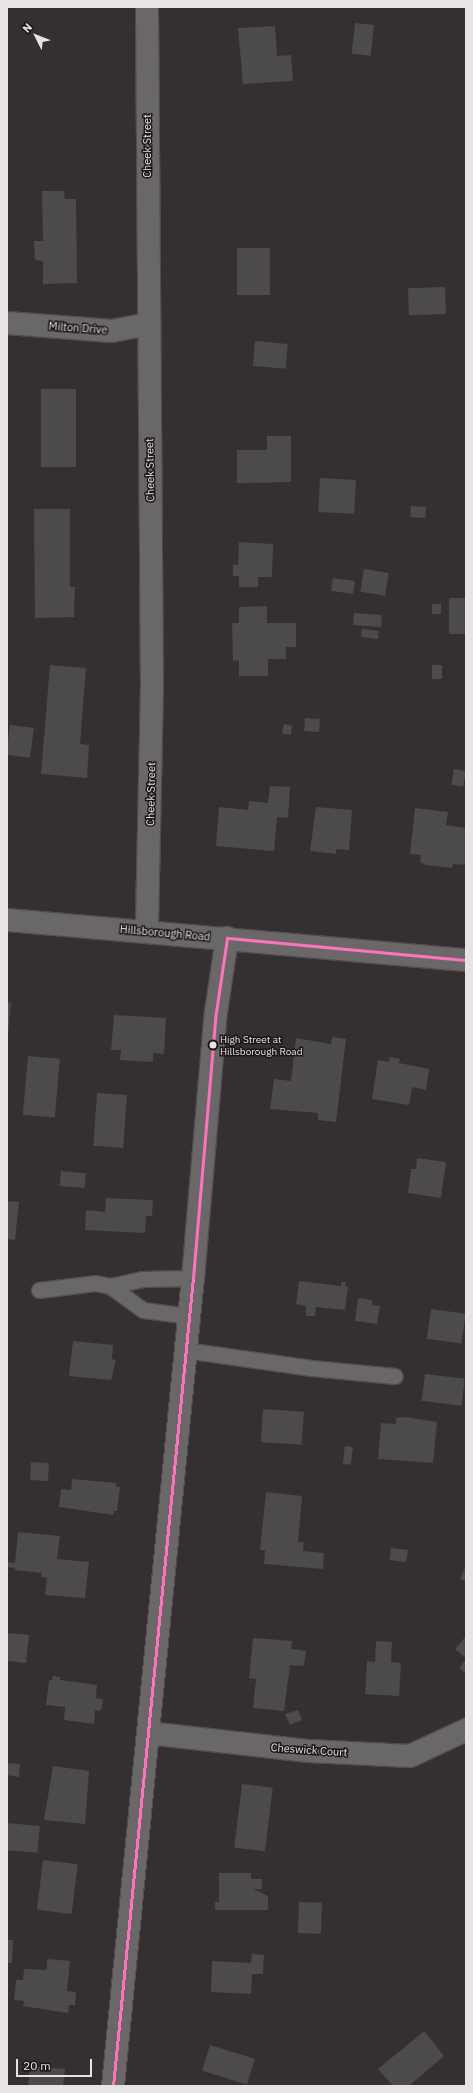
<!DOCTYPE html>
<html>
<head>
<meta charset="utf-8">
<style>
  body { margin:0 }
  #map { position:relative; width:473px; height:2093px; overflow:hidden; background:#343031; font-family:"IBM Plex Sans",sans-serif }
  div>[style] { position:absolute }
  .building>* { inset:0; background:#4c4a4a; transform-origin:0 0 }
  .roads { filter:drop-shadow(1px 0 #514d4e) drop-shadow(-1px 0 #514d4e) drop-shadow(0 1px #514d4e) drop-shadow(0 -1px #514d4e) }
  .service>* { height:15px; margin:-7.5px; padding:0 7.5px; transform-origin:7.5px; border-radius:7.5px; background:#6a6768 }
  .minor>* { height:22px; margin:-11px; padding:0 11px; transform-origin:11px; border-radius:11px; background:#6a6768 }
  .tertiary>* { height:22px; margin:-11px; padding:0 11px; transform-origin:11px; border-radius:11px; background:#6a6768 }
  .bus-1>* { height:3px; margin:-1.5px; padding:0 1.5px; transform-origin:1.5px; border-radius:1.5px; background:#fc73be }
  .dots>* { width:11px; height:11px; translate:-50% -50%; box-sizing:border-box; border:2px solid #1b1718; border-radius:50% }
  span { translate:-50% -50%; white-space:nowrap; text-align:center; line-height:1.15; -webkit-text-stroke:3px #1b1718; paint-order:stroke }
  .bus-label { font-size:10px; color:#e8e3e5 }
  .left { translate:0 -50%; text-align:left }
  .street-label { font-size:11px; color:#e8e3e5 }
  .frame { position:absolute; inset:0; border:8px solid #e8e3e5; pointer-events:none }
  .north { position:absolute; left:16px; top:16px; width:40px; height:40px; -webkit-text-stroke:3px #1b1718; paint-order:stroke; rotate:312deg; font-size:11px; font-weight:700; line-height:16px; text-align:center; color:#e8e3e5 }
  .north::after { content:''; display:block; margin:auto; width:14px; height:18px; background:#e8e3e5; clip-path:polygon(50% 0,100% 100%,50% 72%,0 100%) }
  .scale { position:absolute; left:16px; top:2059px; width:76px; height:18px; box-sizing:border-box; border:2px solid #e8e3e5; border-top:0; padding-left:5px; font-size:12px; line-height:14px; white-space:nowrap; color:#e8e3e5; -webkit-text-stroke:3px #1b1718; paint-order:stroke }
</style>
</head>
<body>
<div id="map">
  <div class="building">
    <div style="left:355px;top:23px;width:19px;height:31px;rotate:6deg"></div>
    <div style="clip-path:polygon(275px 26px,277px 56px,291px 55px,293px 81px,243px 84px,238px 28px)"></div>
    <div style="clip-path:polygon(42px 191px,64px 191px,65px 199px,76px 199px,77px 283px,43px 284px,43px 261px,35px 260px,34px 241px,43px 241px)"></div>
    <div style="left:237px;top:248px;width:33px;height:47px"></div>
    <div style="left:445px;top:287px;width:27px;height:37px;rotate:88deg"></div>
    <div style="left:255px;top:341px;width:33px;height:25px;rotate:5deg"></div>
    <div style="left:41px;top:389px;width:35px;height:78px"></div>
    <div style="clip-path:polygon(267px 436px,291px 436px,291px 482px,237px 483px,237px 450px,267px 450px)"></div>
    <div style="left:320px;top:478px;width:36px;height:34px;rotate:3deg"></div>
    <div style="left:411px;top:506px;width:15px;height:11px;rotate:4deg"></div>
    <div style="clip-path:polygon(34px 509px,70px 509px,70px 587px,75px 587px,74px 617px,35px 618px)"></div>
    <div style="clip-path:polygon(239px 542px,273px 544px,272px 577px,258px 577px,258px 587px,239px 587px,239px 576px,233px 576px,233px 565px,238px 565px)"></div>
    <div style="left:364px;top:569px;width:25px;height:23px;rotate:9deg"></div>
    <div style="left:333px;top:578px;width:22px;height:13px;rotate:8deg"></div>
    <div style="left:449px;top:598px;width:17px;height:36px"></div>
    <div style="left:432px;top:604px;width:9px;height:10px"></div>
    <div style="clip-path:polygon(267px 606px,267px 623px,296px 623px,296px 647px,286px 647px,286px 659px,268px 659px,268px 676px,239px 676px,239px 660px,233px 661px,232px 623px,239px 623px,239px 607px)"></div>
    <div style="left:354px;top:613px;width:28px;height:12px;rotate:4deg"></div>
    <div style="left:362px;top:629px;width:17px;height:8px;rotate:7deg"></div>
    <div style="clip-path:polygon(50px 665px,86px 668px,80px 744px,89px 745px,87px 778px,41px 774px)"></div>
    <div style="left:442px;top:665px;width:14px;height:10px;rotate:90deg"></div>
    <div style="left:305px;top:718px;width:15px;height:13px;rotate:4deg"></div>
    <div style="clip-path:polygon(284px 724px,292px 726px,291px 735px,282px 734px)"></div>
    <div style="left:10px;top:725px;width:24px;height:30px;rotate:7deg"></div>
    <div style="left:454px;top:769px;width:12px;height:16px;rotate:9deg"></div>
    <div style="clip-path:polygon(270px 786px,290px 787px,288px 818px,277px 817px,274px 851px,216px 846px,219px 807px,248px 810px,249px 801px,268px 803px)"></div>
    <div style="clip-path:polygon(316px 807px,352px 810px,349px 850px,336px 849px,336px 854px,310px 851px)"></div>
    <div style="clip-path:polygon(415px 808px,448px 812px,446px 825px,466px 828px,466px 865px,453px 864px,452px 868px,426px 865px,420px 862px,421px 855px,410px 854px)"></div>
    <div style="clip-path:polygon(7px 1002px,11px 1003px,8px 1037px,7px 1037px)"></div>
    <div style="clip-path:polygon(114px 1015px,166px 1018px,164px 1054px,153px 1053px,153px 1062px,120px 1060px,121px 1050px,111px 1050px)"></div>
    <div style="clip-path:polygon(332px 1037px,346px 1039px,336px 1122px,318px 1120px,318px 1113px,270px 1109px,274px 1079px,291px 1081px,296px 1038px,331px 1044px)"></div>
    <div style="left:28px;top:1056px;width:32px;height:59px;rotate:5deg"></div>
    <div style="clip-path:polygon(390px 1057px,400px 1059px,399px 1063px,429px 1069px,426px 1090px,412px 1087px,409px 1105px,372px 1099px,378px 1060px,389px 1062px)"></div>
    <div style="left:97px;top:1093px;width:30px;height:53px;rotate:4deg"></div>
    <div style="clip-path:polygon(417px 1158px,446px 1162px,441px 1198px,408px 1193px,411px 1169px,416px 1169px)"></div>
    <div style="left:61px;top:1171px;width:25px;height:15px;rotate:5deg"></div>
    <div style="clip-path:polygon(106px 1198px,153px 1200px,152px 1216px,146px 1216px,145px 1233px,85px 1230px,86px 1210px,105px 1212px)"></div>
    <div style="clip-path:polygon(7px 1201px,19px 1202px,15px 1240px,7px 1239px)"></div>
    <div style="clip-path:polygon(299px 1281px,341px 1286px,341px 1282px,346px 1282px,345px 1287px,348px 1287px,345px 1310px,316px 1307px,315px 1316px,306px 1316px,306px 1306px,296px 1304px)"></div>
    <div style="clip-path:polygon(358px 1298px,372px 1300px,372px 1305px,380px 1306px,377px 1324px,355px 1321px)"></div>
    <div style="left:431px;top:1309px;width:35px;height:30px;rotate:8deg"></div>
    <div style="clip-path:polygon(73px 1341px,113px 1345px,112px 1359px,116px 1360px,111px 1380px,69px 1376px)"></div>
    <div style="left:425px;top:1374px;width:40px;height:27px;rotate:7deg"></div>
    <div style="left:263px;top:1409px;width:41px;height:33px;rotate:4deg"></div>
    <div style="clip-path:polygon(405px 1417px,437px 1422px,433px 1463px,378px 1459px,381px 1423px,396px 1424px,396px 1418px)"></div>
    <div style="left:345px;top:1446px;width:8px;height:18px;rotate:7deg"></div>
    <div style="left:31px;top:1462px;width:18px;height:18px;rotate:3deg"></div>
    <div style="clip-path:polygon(72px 1479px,116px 1483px,116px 1487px,120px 1487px,117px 1511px,114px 1511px,113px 1515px,59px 1507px,61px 1489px,71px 1490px)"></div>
    <div style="clip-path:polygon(266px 1492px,302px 1496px,298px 1542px,304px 1542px,303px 1551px,324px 1553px,323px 1569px,264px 1564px,265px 1550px,260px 1550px)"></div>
    <div style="clip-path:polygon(18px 1532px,60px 1536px,57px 1559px,89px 1562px,85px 1598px,45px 1595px,47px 1578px,41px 1577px,42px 1573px,15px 1570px,15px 1568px,7px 1567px,7px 1562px,15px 1563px)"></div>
    <div style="left:391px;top:1548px;width:17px;height:12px;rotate:7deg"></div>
    <div style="clip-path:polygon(466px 1566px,466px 1582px,460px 1579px)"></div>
    <div style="clip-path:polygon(7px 1633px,29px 1635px,26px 1663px,7px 1661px)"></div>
    <div style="clip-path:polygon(466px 1636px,466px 1658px,455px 1649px)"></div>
    <div style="clip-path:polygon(253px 1638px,292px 1641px,291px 1649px,306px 1651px,304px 1666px,290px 1665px,284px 1711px,253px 1708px,256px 1679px,249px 1678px)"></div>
    <div style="clip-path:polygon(376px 1641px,392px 1642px,391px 1662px,401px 1663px,399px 1696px,365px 1694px,367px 1661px,375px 1662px)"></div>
    <div style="clip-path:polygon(466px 1659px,466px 1674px,459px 1668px)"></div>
    <div style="clip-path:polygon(53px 1676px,60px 1677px,60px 1680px,97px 1685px,96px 1698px,103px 1699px,101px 1711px,95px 1710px,94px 1724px,64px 1720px,65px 1707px,46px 1705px,49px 1680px,52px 1680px)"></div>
    <div style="clip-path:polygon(298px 1710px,302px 1720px,290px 1725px,285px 1714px)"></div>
    <div style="clip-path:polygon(7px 1763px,20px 1764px,19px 1777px,7px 1775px)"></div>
    <div style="clip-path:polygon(53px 1766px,89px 1771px,85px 1824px,44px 1820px)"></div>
    <div style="left:242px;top:1784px;width:31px;height:64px;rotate:7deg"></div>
    <div style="left:7px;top:1823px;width:33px;height:27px;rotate:5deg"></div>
    <div style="left:43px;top:1860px;width:35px;height:50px;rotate:7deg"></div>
    <div style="clip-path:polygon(219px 1873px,251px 1873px,251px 1879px,262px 1879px,262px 1889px,253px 1889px,268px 1896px,268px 1910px,215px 1910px,215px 1902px,219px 1902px)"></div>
    <div style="left:299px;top:1902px;width:23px;height:31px;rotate:2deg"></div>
    <div style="clip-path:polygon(7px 1940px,13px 1940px,12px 1963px,7px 1963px)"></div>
    <div style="clip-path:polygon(252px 1954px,264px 1955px,263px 1974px,252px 1974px,251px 1994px,211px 1992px,212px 1961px,251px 1963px)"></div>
    <div style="clip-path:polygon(47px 1959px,70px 1961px,67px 1991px,76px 1992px,75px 2005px,69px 2005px,68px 2013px,23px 2006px,24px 2001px,14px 2000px,16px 1980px,23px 1980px,24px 1969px,47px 1970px)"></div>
    <div style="clip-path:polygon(424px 2031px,444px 2056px,409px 2086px,393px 2086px,378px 2069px)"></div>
    <div style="left:210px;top:2045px;width:47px;height:27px;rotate:17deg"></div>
    <div style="clip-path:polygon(30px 2066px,65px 2069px,63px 2086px,28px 2086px)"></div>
  </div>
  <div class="roads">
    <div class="service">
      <div style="left:110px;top:1286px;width:33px;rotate:-12deg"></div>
      <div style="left:142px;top:1279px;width:51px;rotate:-1.1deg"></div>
      <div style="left:39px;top:1290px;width:56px;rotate:-7.1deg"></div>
      <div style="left:95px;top:1283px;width:15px;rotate:11deg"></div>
      <div style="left:110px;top:1286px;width:41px;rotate:36deg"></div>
      <div style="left:143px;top:1310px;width:46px;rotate:7.4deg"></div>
      <div style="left:185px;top:1350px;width:128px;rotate:8.1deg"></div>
      <div style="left:312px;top:1368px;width:83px;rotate:5.5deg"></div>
    </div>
    <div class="minor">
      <div style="left:147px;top:7px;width:679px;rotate:89.58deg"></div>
      <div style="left:152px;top:686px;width:246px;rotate:91.2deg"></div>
      <div style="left:7px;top:323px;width:105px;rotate:4.4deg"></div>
      <div style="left:112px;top:331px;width:38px;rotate:-11deg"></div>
      <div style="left:148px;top:1733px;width:162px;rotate:6.4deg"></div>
      <div style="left:309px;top:1751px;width:101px;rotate:2.8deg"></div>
      <div style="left:410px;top:1756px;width:62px;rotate:-24.9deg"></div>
      <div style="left:113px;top:2086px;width:812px;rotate:-84.35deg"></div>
      <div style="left:193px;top:1278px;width:267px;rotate:-85.1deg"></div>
      <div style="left:216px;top:1012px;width:75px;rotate:-81.5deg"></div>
    </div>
    <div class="tertiary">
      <div style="left:7px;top:920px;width:461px;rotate:5deg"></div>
    </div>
  </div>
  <div class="bus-1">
    <div style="left:227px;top:938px;width:240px;rotate:5.3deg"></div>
    <div style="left:113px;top:2086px;width:812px;rotate:-84.35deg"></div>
    <div style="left:193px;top:1278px;width:267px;rotate:-85.1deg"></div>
    <div style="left:216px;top:1012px;width:75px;rotate:-81.5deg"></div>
  </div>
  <div class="dots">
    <div style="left:213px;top:1045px;background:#e8e3e5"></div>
  </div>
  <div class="bus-label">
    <span class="left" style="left:220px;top:1045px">High Street at<br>Hillsborough Road</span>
  </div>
  <div class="street-label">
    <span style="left:147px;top:146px;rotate:-90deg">Cheek Street</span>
    <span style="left:78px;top:328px;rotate:4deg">Milton Drive</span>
    <span style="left:150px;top:470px;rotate:-91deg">Cheek Street</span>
    <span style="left:151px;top:794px;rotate:-89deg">Cheek Street</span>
    <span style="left:165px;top:933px;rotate:5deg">Hillsborough Road</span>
    <span style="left:309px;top:1750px;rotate:4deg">Cheswick Court</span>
  </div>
  <div class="frame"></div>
  <div class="north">N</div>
  <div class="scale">20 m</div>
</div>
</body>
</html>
